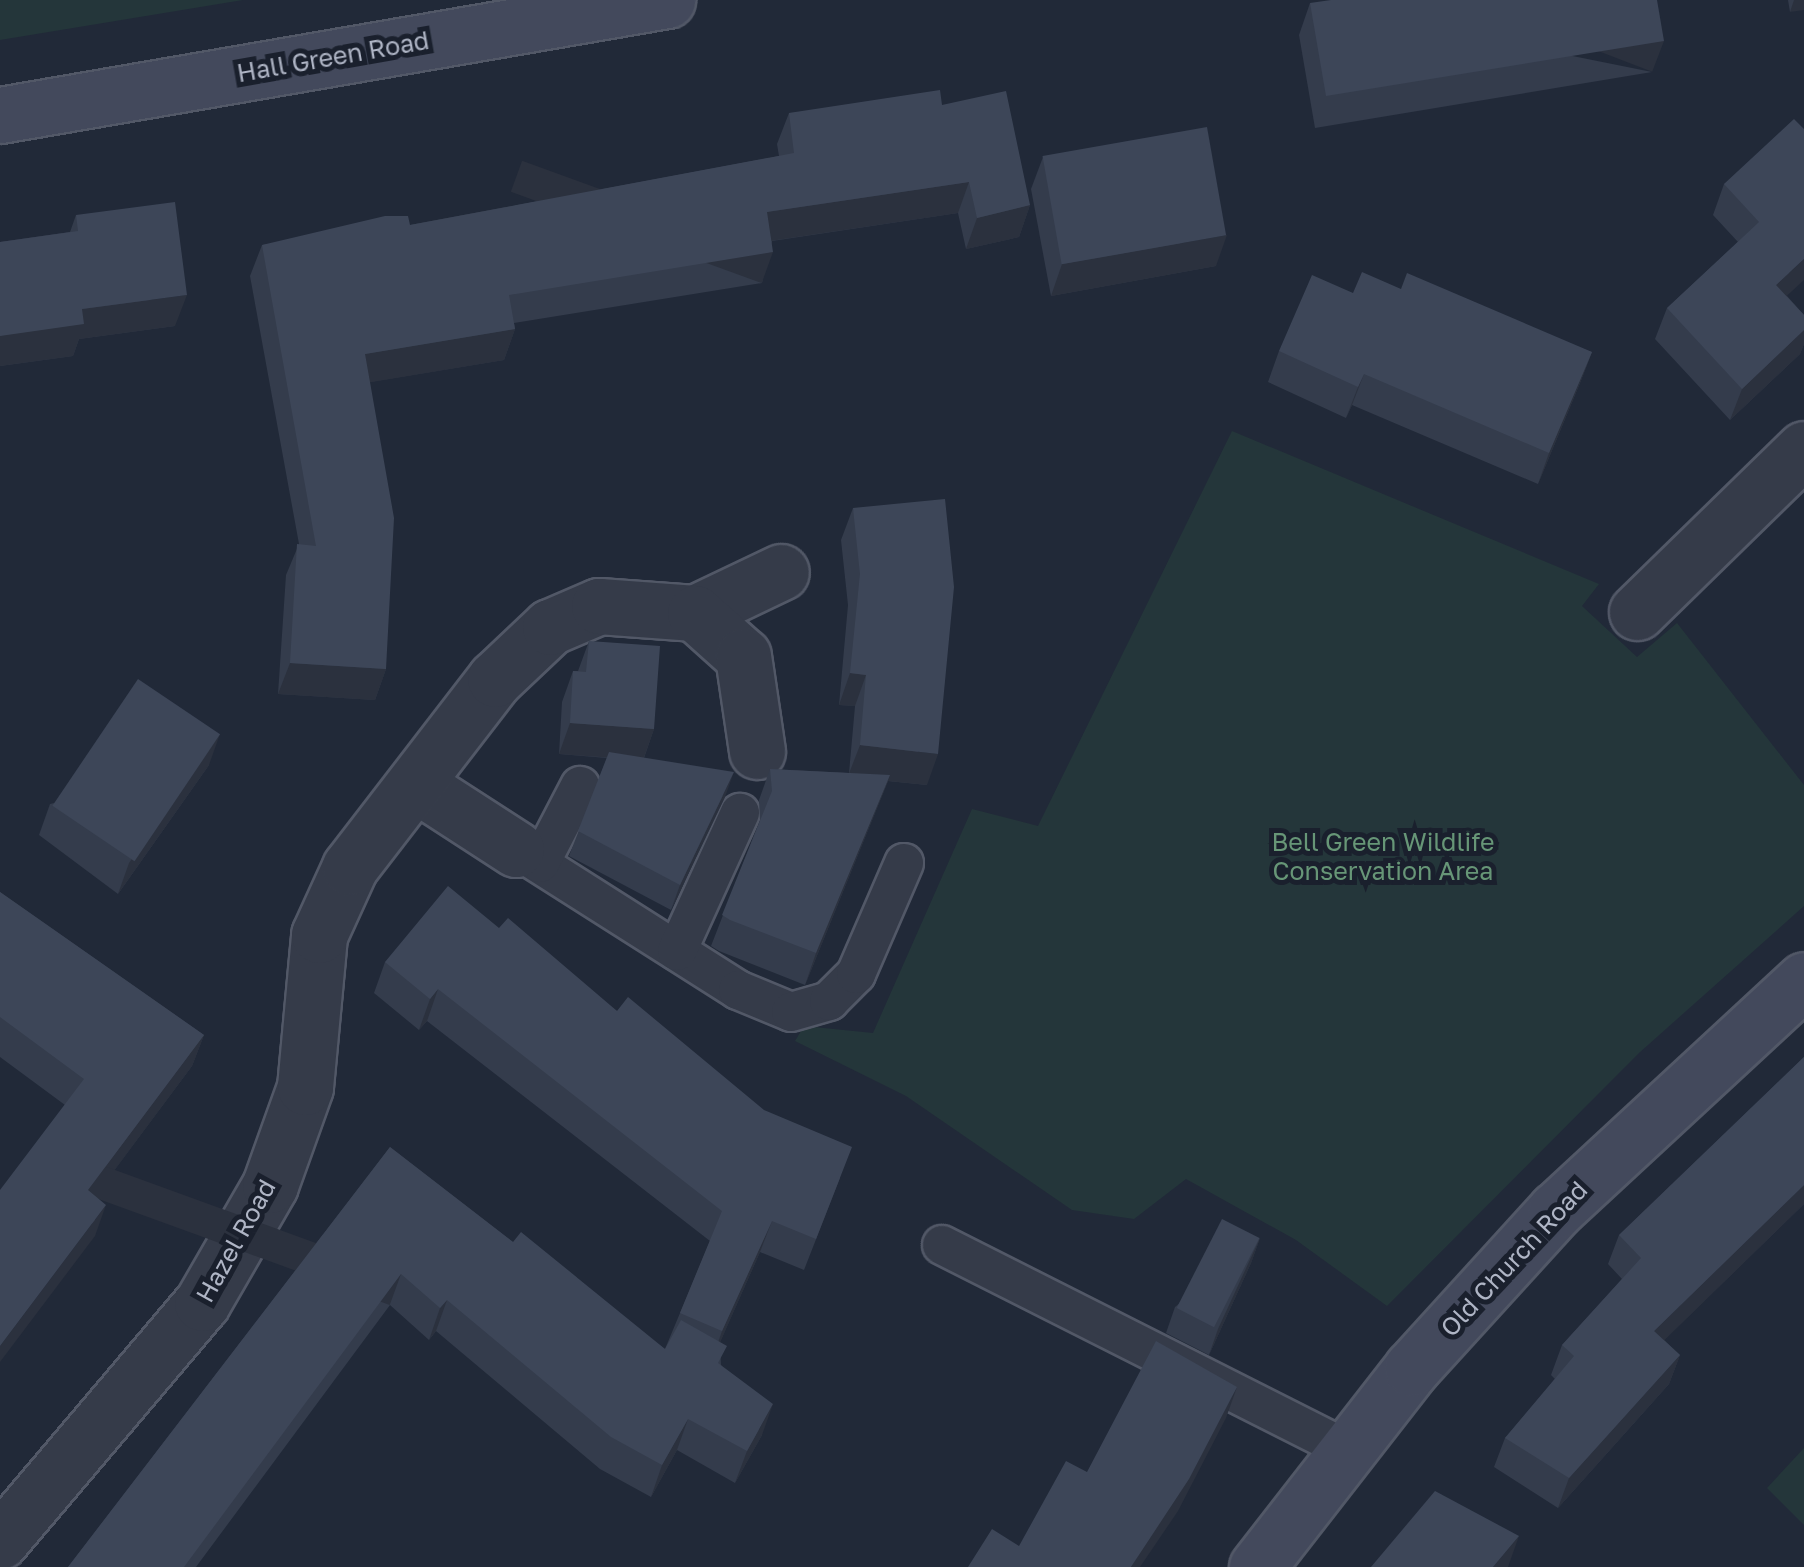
<!DOCTYPE html>
<html>
<head>
<meta charset="utf-8">
<style>
  body { margin:0 }
  #map { position:relative; width:1804px; height:1567px; overflow:hidden; background:#212938; font-family:"Golos Text",sans-serif }
  div>[style] { position:absolute }
  .green>* { inset:0; background:#24363a }
  .roads { filter:drop-shadow(2px 0 #525867) drop-shadow(-2px 0 #525867) drop-shadow(0 2px #525867) drop-shadow(0 -2px #525867) }
  .service>* { height:38px; margin:-19px; padding:0 19px; transform-origin:19px; border-radius:19px; background:#353b49 }
  .minor>* { height:55px; margin:-27.5px; padding:0 27.5px; transform-origin:27.5px; border-radius:27.5px; background:#353b49 }
  .secondary>* { height:55px; margin:-27.5px; padding:0 27.5px; transform-origin:27.5px; border-radius:27.5px; background:#43495c }
  .wall>* { inset:0; background:#343c4c }
  .shaded-wall>* { inset:0; background:#2b313e; transform-origin:0 0 }
  .building>* { inset:0; background:#3d4658; transform-origin:0 0 }
  span { translate:-50% -50%; white-space:nowrap; text-align:center; line-height:1.15; -webkit-text-stroke:10px #1a202d; paint-order:stroke }
  .street-label { font-size:25px; color:#afb5c5 }
  .park-label { font-size:25px; color:#679677 }
</style>
</head>
<body>
<div id="map">
  <div class="green">
    <div style="clip-path:polygon(0 0,243px 0,0 40px)"></div>
    <div style="clip-path:polygon(1232px 431px,1599px 584px,1582px 606px,1637px 657px,1677px 623px,1804px 785px,1804px 906px,1639px 1053px,1387px 1306px,1296px 1240px,1186px 1179px,1134px 1219px,1072px 1210px,906px 1096px,795px 1041px,804px 1026px,873px 1033px,972px 809px,1038px 826px)"></div>
    <div style="clip-path:polygon(1804px 1448px,1804px 1525px,1767px 1488px)"></div>
  </div>
  <div class="roads">
    <div class="service">
      <div style="left:516px;top:849px;width:263px;rotate:32.4deg"></div>
      <div style="left:738px;top:990px;width:57px;rotate:22.5deg"></div>
      <div style="left:791px;top:1012px;width:40px;rotate:-16deg"></div>
      <div style="left:829px;top:1001px;width:38px;rotate:-45deg"></div>
      <div style="left:856px;top:974px;width:121px;rotate:-66.6deg"></div>
      <div style="left:540px;top:863px;width:87px;rotate:-62.5deg"></div>
      <div style="left:677px;top:951px;width:152px;rotate:-65.5deg"></div>
      <div style="left:942px;top:1245px;width:453px;rotate:26.8deg"></div>
    </div>
    <div class="minor">
      <div style="left:1637px;top:612px;width:233px;rotate:-44.3deg"></div>
      <div style="left:695px;top:613px;width:95px;rotate:-25.5deg"></div>
      <div style="left:417px;top:785px;width:118px;rotate:32.9deg"></div>
      <div style="left:0;top:1541px;width:312px;rotate:-49.7deg"></div>
      <div style="left:202px;top:1303px;width:136px;rotate:-60deg"></div>
      <div style="left:270px;top:1185px;width:104px;rotate:-70.3deg"></div>
      <div style="left:305px;top:1087px;width:153px;rotate:-84.7deg"></div>
      <div style="left:319px;top:935px;width:75px;rotate:-65.5deg"></div>
      <div style="left:350px;top:867px;width:237px;rotate:-52.4deg"></div>
      <div style="left:495px;top:679px;width:76px;rotate:-43.4deg"></div>
      <div style="left:550px;top:627px;width:53px;rotate:-23.2deg"></div>
      <div style="left:599px;top:606px;width:96px;rotate:4.2deg"></div>
      <div style="left:695px;top:613px;width:64px;rotate:41.9deg"></div>
      <div style="left:743px;top:656px;width:96px;rotate:81.6deg"></div>
    </div>
    <div class="secondary">
      <div style="left:0;top:115px;width:677px;rotate:-9.78deg"></div>
      <div style="left:1257px;top:1567px;width:252px;rotate:-52.1deg"></div>
      <div style="left:1412px;top:1368px;width:214px;rotate:-47.7deg"></div>
      <div style="left:1556px;top:1210px;width:338px;rotate:-42.8deg"></div>
    </div>
  </div>
  <div class="wall">
    <div style="clip-path:polygon(1788px 0,1804px 0,1790px 12px)"></div>
    <div style="clip-path:polygon(1310px 3px,1652px 72px,1315px 128px,1299px 35px)"></div>
    <div style="clip-path:polygon(942px 105px,1030px 205px,1019px 237px,966px 249px,958px 213px,772px 241px,762px 283px,514px 323px,515px 329px,504px 360px,370px 382px,386px 669px,375px 700px,278px 694px,286px 575px,299px 544px,250px 276px,262px 245px,410px 225px,779px 156px,777px 144px,789px 113px)"></div>
    <div style="clip-path:polygon(1804px 129px,1787px 296px,1804px 315px,1804px 344px,1800px 354px,1730px 420px,1655px 339px,1667px 308px,1738px 242px,1713px 215px,1724px 184px)"></div>
    <div style="clip-path:polygon(1043px 157px,1216px 266px,1051px 296px,1031px 189px)"></div>
    <div style="clip-path:polygon(76px 215px,175px 326px,79px 339px,73px 356px,0 366px,0 242px,70px 232px)"></div>
    <div style="clip-path:polygon(1401px 289px,1592px 352px,1580px 383px,1538px 484px,1352px 405px,1346px 418px,1268px 382px,1279px 351px,1353px 293px)"></div>
    <div style="clip-path:polygon(853px 508px,927px 785px,888px 781px,805px 985px,719px 951px,711px 946px,760px 820px,759px 800px,770px 769px,849px 773px,855px 706px,839px 705px,848px 605px,841px 540px)"></div>
    <div style="clip-path:polygon(589px 641px,654px 729px,644px 758px,725px 797px,671px 910px,569px 856px,607px 758px,559px 754px,562px 702px,573px 671px,578px 671px)"></div>
    <div style="clip-path:polygon(209px 765px,118px 894px,39px 835px,50px 804px)"></div>
    <div style="clip-path:polygon(0 892px,204px 1035px,192px 1066px,95px 1196px,95px 1236px,65px 1105px,0 1057px)"></div>
    <div style="clip-path:polygon(499px 928px,617px 1011px,840px 1178px,804px 1270px,760px 1252px,720px 1342px,721px 1365px,762px 1435px,735px 1483px,677px 1450px,651px 1497px,600px 1469px,436px 1331px,429px 1340px,390px 1305px,196px 1567px,68px 1567px,390px 1147px,513px 1242px,665px 1349px,710px 1241px,427px 1021px,419px 1030px,374px 993px,385px 962px)"></div>
    <div style="clip-path:polygon(1804px 1057px,1804px 1204px,1664px 1340px,1680px 1355px,1669px 1384px,1558px 1508px,1494px 1467px,1505px 1438px,1555px 1379px,1551px 1375px,1562px 1345px,1622px 1279px,1608px 1264px,1619px 1235px)"></div>
    <div style="clip-path:polygon(1260px 1238px,1251px 1263px,1209px 1355px,1166px 1333px,1175px 1307px)"></div>
  </div>
  <div class="shaded-wall">
    <div style="clip-path:polygon(1794px 0,1804px 0,1804px 10px,1790px 12px)"></div>
    <div style="left:1664px;top:41px;width:33px;height:342px;rotate:111deg"></div>
    <div style="clip-path:polygon(969px 182px,958px 213px,756px 243px,767px 212px)"></div>
    <div style="clip-path:polygon(1030px 205px,1019px 237px,966px 249px,977px 218px)"></div>
    <div style="clip-path:polygon(1227px 235px,1216px 266px,1051px 296px,1062px 264px)"></div>
    <div style="left:773px;top:252px;width:33px;height:267px;rotate:110deg"></div>
    <div style="clip-path:polygon(1804px 259px,1804px 280px,1765px 316px,1776px 285px)"></div>
    <div style="clip-path:polygon(187px 295px,175px 326px,79px 339px,73px 356px,0 366px,0 336px,82px 309px)"></div>
    <div style="clip-path:polygon(515px 329px,504px 360px,354px 385px,365px 354px)"></div>
    <div style="clip-path:polygon(1804px 330px,1804px 344px,1800px 354px,1730px 420px,1742px 389px)"></div>
    <div style="clip-path:polygon(1592px 352px,1580px 383px,1538px 484px,1549px 453px)"></div>
    <div style="clip-path:polygon(1364px 374px,1352px 405px,1346px 418px,1358px 387px)"></div>
    <div style="clip-path:polygon(290px 663px,386px 669px,375px 700px,278px 694px)"></div>
    <div style="clip-path:polygon(850px 673px,866px 675px,855px 706px,839px 705px)"></div>
    <div style="clip-path:polygon(570px 723px,654px 729px,643px 760px,559px 754px)"></div>
    <div style="clip-path:polygon(220px 734px,209px 765px,118px 894px,129px 863px)"></div>
    <div style="clip-path:polygon(860px 745px,938px 754px,927px 785px,888px 781px,805px 985px,816px 953px,848px 776px)"></div>
    <div style="clip-path:polygon(734px 772px,725px 797px,671px 910px,680px 885px)"></div>
    <div style="clip-path:polygon(438px 989px,427px 1021px,419px 1030px,430px 999px)"></div>
    <div style="clip-path:polygon(204px 1035px,192px 1066px,76px 1222px,88px 1190px)"></div>
    <div style="clip-path:polygon(1804px 1185px,1804px 1204px,1643px 1361px,1654px 1331px)"></div>
    <div style="clip-path:polygon(106px 1205px,95px 1236px,0 1362px,0 1346px)"></div>
    <div style="clip-path:polygon(772px 1221px,760px 1252px,711px 1363px,722px 1331px)"></div>
    <div style="clip-path:polygon(1260px 1238px,1251px 1263px,1209px 1355px,1218px 1329px)"></div>
    <div style="left:401px;top:1274px;width:33px;height:365px;rotate:110deg"></div>
    <div style="clip-path:polygon(447px 1300px,436px 1331px,429px 1340px,440px 1308px)"></div>
    <div style="clip-path:polygon(1680px 1355px,1669px 1384px,1558px 1508px,1569px 1478px)"></div>
    <div style="clip-path:polygon(1237px 1387px,1226px 1418px,1178px 1511px,1140px 1567px,1131px 1567px)"></div>
    <div style="clip-path:polygon(773px 1404px,762px 1435px,735px 1483px,747px 1451px)"></div>
    <div style="clip-path:polygon(688px 1419px,677px 1450px,651px 1497px,662px 1465px)"></div>
    <div style="clip-path:polygon(1519px 1536px,1508px 1567px,1493px 1567px)"></div>
  </div>
  <div class="building">
    <div style="clip-path:polygon(1331px 0,1657px 0,1664px 41px,1326px 96px,1310px 3px)"></div>
    <div style="clip-path:polygon(940px 90px,942px 105px,1006px 91px,1030px 205px,977px 218px,969px 182px,767px 212px,773px 252px,509px 295px,515px 329px,365px 354px,394px 518px,386px 669px,290px 663px,297px 544px,316px 546px,262px 245px,385px 216px,408px 216px,410px 225px,794px 153px,789px 113px)"></div>
    <div style="clip-path:polygon(1794px 119px,1804px 129px,1804px 259px,1776px 285px,1804px 315px,1804px 330px,1742px 389px,1667px 308px,1759px 222px,1724px 184px)"></div>
    <div style="left:1207px;top:127px;width:110px;height:167px;rotate:80deg"></div>
    <div style="clip-path:polygon(175px 202px,187px 295px,82px 309px,84px 324px,0 336px,0 242px,78px 231px,76px 215px)"></div>
    <div style="clip-path:polygon(1362px 272px,1401px 289px,1407px 273px,1592px 352px,1549px 453px,1364px 374px,1358px 387px,1279px 351px,1312px 275px,1353px 293px)"></div>
    <div style="clip-path:polygon(945px 499px,954px 587px,938px 754px,860px 745px,866px 675px,850px 673px,860px 574px,853px 508px)"></div>
    <div style="clip-path:polygon(589px 641px,660px 646px,654px 729px,570px 723px,573px 671px,586px 672px)"></div>
    <div style="left:138px;top:679px;width:99px;height:153px;rotate:34deg"></div>
    <div style="clip-path:polygon(609px 752px,734px 772px,680px 885px,578px 831px)"></div>
    <div style="clip-path:polygon(770px 769px,890px 775px,816px 953px,730px 920px,722px 915px,772px 791px)"></div>
    <div style="clip-path:polygon(448px 886px,499px 928px,508px 918px,617px 1011px,628px 997px,764px 1110px,852px 1147px,816px 1239px,772px 1221px,722px 1331px,680px 1313px,722px 1211px,438px 989px,430px 999px,385px 962px)"></div>
    <div style="clip-path:polygon(0 892px,204px 1035px,88px 1190px,106px 1205px,0 1346px,0 1190px,84px 1079px,0 1017px)"></div>
    <div style="clip-path:polygon(1804px 1057px,1804px 1185px,1654px 1331px,1680px 1355px,1569px 1478px,1505px 1438px,1574px 1356px,1562px 1345px,1641px 1258px,1619px 1235px)"></div>
    <div style="clip-path:polygon(390px 1147px,513px 1242px,521px 1232px,665px 1349px,681px 1320px,727px 1346px,718px 1363px,773px 1404px,747px 1451px,688px 1419px,662px 1465px,611px 1437px,447px 1300px,440px 1308px,401px 1274px,184px 1567px,68px 1567px)"></div>
    <div style="left:1222px;top:1219px;width:42px;height:100px;rotate:27deg"></div>
    <div style="clip-path:polygon(1156px 1341px,1237px 1387px,1189px 1479px,1131px 1567px,968px 1567px,992px 1529px,1019px 1546px,1066px 1461px,1087px 1472px)"></div>
    <div style="clip-path:polygon(1435px 1491px,1519px 1536px,1493px 1567px,1371px 1567px)"></div>
  </div>
  <div class="street-label">
    <span style="left:333px;top:57px;rotate:-10deg">Hall Green Road</span>
    <span style="left:236px;top:1241px;rotate:-61deg">Hazel Road</span>
    <span style="left:1514px;top:1259px;rotate:-47deg">Old Church Road</span>
  </div>
  <div class="park-label">
    <span style="left:1383px;top:857px">Bell Green Wildlife<br>Conservation Area</span>
  </div>
</div>
</body>
</html>
